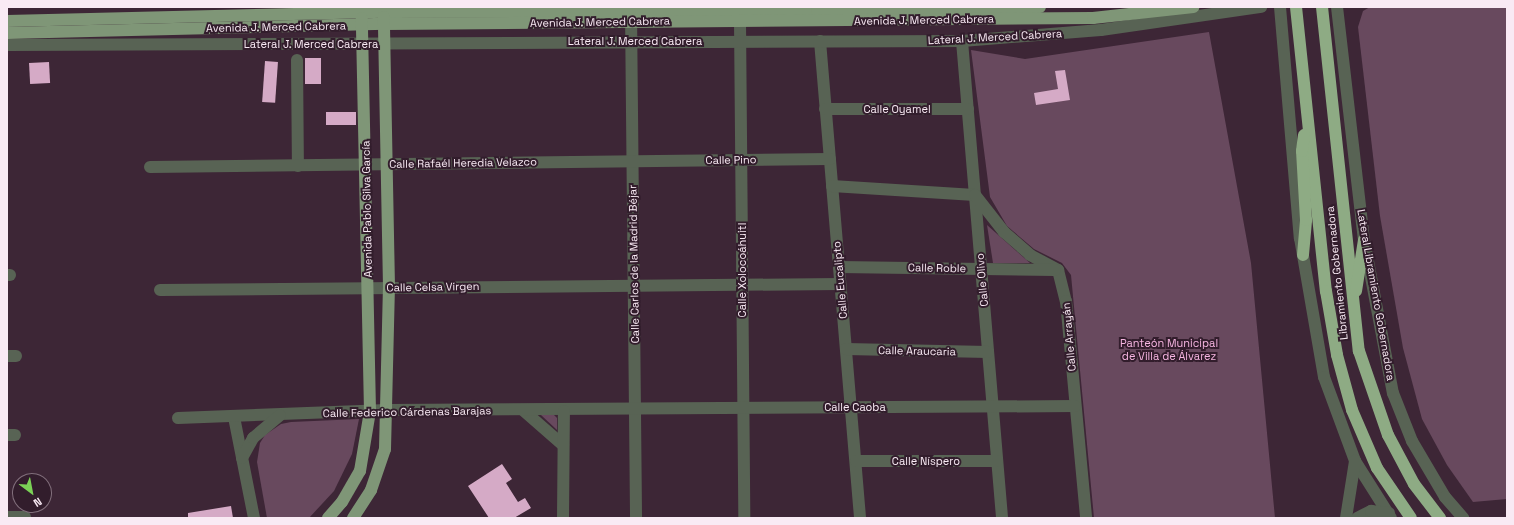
<!DOCTYPE html>
<html>
<head>
<meta charset="utf-8">
<style>
  body { margin:0 }
  #map { position:relative; width:1514px; height:525px; overflow:hidden; background:#3d2636; font-family:"Space Grotesk",sans-serif }
  div>[style] { position:absolute }
  .green>* { inset:0; background:#68495e }
  .building>* { inset:0; background:#d5aac6; transform-origin:0 0 }
  .minor>* { height:12px; margin:-6px; padding:0 6px; transform-origin:6px; border-radius:6px; background:#586354 }
  .major>* { height:12px; margin:-6px; padding:0 6px; transform-origin:6px; border-radius:6px; background:#7f9677 }
  .highway>* { height:12px; margin:-6px; padding:0 6px; transform-origin:6px; border-radius:6px; background:#8eab84 }
  span { translate:-50% -50%; white-space:nowrap; text-align:center; line-height:1.15; -webkit-text-stroke:4px #321d2c; paint-order:stroke }
  .street-label { font-size:11px; color:#f9eaf4 }
  .park-label { font-size:11px; color:#f6b5e1 }
  .frame { position:absolute; inset:0; border:8px solid #f9eaf4; pointer-events:none }
  .north { position:absolute; left:12px; top:473px; width:40px; height:40px; box-sizing:border-box; background:#321d2c; border:1px solid #826f7c; border-radius:50%; rotate:148deg; font-size:11px; font-weight:700; line-height:16px; text-align:center; color:#f9eaf4 }
  .north::after { content:''; display:block; margin:auto; width:14px; height:18px; background:#7bd156; clip-path:polygon(50% 0,100% 100%,50% 72%,0 100%) }
</style>
</head>
<body>
<div id="map">
  <div class="green">
    <div style="clip-path:polygon(1370px 7px,1507px 7px,1507px 499px,1473px 502px,1447px 465px,1422px 419px,1403px 348px,1380px 216px,1358px 27px,1363px 11px)"></div>
    <div style="clip-path:polygon(1209px 32px,1251px 263px,1275px 518px,1094px 518px,1071px 275px,1062px 263px,1034px 249px,1007px 226px,990px 197px,971px 50px,1025px 59px)"></div>
    <div style="clip-path:polygon(987px 225px,1030px 263px,993px 263px)"></div>
    <div style="clip-path:polygon(541px 415px,554px 415px,557px 418px,557px 430px)"></div>
    <div style="clip-path:polygon(359px 419px,352px 454px,334px 491px,309px 518px,267px 518px,257px 462px,260px 443px,265px 435px,281px 424px,291px 422px)"></div>
  </div>
  <div class="building">
    <div style="left:305px;top:58px;width:16px;height:26px"></div>
    <div style="left:265px;top:61px;width:13px;height:41px;rotate:4deg"></div>
    <div style="left:49px;top:62px;width:21px;height:20px;rotate:87deg"></div>
    <div style="clip-path:polygon(1065px 70px,1070px 100px,1036px 105px,1034px 93px,1058px 89px,1055px 71px)"></div>
    <div style="left:326px;top:112px;width:30px;height:13px"></div>
    <div style="clip-path:polygon(502px 464px,512px 479px,506px 483px,518px 502px,525px 498px,531px 508px,514px 518px,489px 518px,468px 486px)"></div>
    <div style="clip-path:polygon(231px 506px,233px 518px,188px 518px,188px 513px)"></div>
  </div>
  <div class="minor">
    <div style="left:1280px;top:7px;width:232px;rotate:85.1deg"></div>
    <div style="left:1300px;top:238px;width:141px;rotate:80.2deg"></div>
    <div style="left:1324px;top:377px;width:90px;rotate:69.7deg"></div>
    <div style="left:1355px;top:461px;width:67px;rotate:57.7deg"></div>
    <div style="left:1337px;top:7px;width:235px;rotate:83.4deg"></div>
    <div style="left:1364px;top:240px;width:156px;rotate:79.3deg"></div>
    <div style="left:1393px;top:393px;width:52px;rotate:68.4deg"></div>
    <div style="left:1412px;top:441px;width:65px;rotate:59.5deg"></div>
    <div style="left:1445px;top:497px;width:28px;rotate:49deg"></div>
    <div style="left:631px;top:11px;width:507px;rotate:89.43deg"></div>
    <div style="left:740px;top:21px;width:497px;rotate:89.5deg"></div>
    <div style="left:820px;top:41px;width:479px;rotate:85.2deg"></div>
    <div style="left:962px;top:41px;width:479px;rotate:85.2deg"></div>
    <div style="left:7px;top:45px;width:955px;rotate:-0.24deg"></div>
    <div style="left:962px;top:41px;width:139px;rotate:-4.5deg"></div>
    <div style="left:1101px;top:30px;width:162px;rotate:-8.2deg"></div>
    <div style="left:297px;top:60px;width:106px;rotate:89.5deg"></div>
    <div style="left:825px;top:109px;width:143px"></div>
    <div style="left:150px;top:167px;width:680px;rotate:-0.67deg"></div>
    <div style="left:832px;top:186px;width:143px;rotate:3.6deg"></div>
    <div style="left:975px;top:195px;width:47px;rotate:51.9deg"></div>
    <div style="left:1004px;top:232px;width:35px;rotate:41deg"></div>
    <div style="left:1030px;top:255px;width:32px;rotate:28deg"></div>
    <div style="left:1058px;top:270px;width:32px;rotate:76deg"></div>
    <div style="left:1066px;top:301px;width:218px;rotate:84.7deg"></div>
    <div style="left:839px;top:267px;width:216px;rotate:0.8deg"></div>
    <div style="left:7px;top:275px;width:3px"></div>
    <div style="left:160px;top:290px;width:680px;rotate:-0.51deg"></div>
    <div style="left:846px;top:349px;width:142px;rotate:1.2deg"></div>
    <div style="left:7px;top:356px;width:9px"></div>
    <div style="left:524px;top:411px;width:52px;rotate:41.1deg"></div>
    <div style="left:234px;top:417px;width:103px;rotate:78.8deg"></div>
    <div style="left:178px;top:418px;width:209px;rotate:-2.2deg"></div>
    <div style="left:387px;top:410px;width:688px;rotate:-0.33deg"></div>
    <div style="left:7px;top:435px;width:8px"></div>
    <div style="left:242px;top:458px;width:23px;rotate:-61deg"></div>
    <div style="left:253px;top:438px;width:35px;rotate:-40deg"></div>
    <div style="left:856px;top:461px;width:141px"></div>
    <div style="left:7px;top:517px;width:18px"></div>
    <div style="left:563px;top:518px;width:107px;rotate:-89.5deg"></div>
    <div style="left:1346px;top:518px;width:58px;rotate:-81deg"></div>
    <div style="left:1357px;top:518px;width:16px;rotate:-27deg"></div>
    <div style="left:1371px;top:511px;width:18px;rotate:6deg"></div>
  </div>
  <div class="major">
    <div style="left:7px;top:21px;width:377px;rotate:-1.4deg"></div>
    <div style="left:384px;top:12px;width:433px;rotate:-0.1deg"></div>
    <div style="left:817px;top:11px;width:223px;rotate:-1deg"></div>
    <div style="left:7px;top:33px;width:378px;rotate:-1.4deg"></div>
    <div style="left:385px;top:24px;width:708px;rotate:-0.49deg"></div>
    <div style="left:1093px;top:18px;width:101px;rotate:-6.3deg"></div>
    <div style="left:328px;top:518px;width:21px;rotate:-49deg"></div>
    <div style="left:342px;top:502px;width:36px;rotate:-60deg"></div>
    <div style="left:360px;top:471px;width:61px;rotate:-80.5deg"></div>
    <div style="left:370px;top:411px;width:393px;rotate:-91.2deg"></div>
    <div style="left:353px;top:518px;width:33px;rotate:-57deg"></div>
    <div style="left:371px;top:490px;width:43px;rotate:-71.1deg"></div>
    <div style="left:385px;top:449px;width:162px;rotate:-88.6deg"></div>
    <div style="left:389px;top:287px;width:270px;rotate:-91.1deg"></div>
  </div>
  <div class="highway">
    <div style="left:1296px;top:7px;width:286px;rotate:84deg"></div>
    <div style="left:1326px;top:291px;width:65px;rotate:80.2deg"></div>
    <div style="left:1337px;top:355px;width:57px;rotate:74.7deg"></div>
    <div style="left:1352px;top:410px;width:63px;rotate:66.7deg"></div>
    <div style="left:1377px;top:468px;width:60px;rotate:55.8deg"></div>
    <div style="left:1322px;top:7px;width:346px;rotate:83.9deg"></div>
    <div style="left:1359px;top:351px;width:89px;rotate:71deg"></div>
    <div style="left:1388px;top:435px;width:55px;rotate:62deg"></div>
    <div style="left:1414px;top:484px;width:43px;rotate:52.6deg"></div>
    <div style="left:1303px;top:255px;width:35px;rotate:-85deg"></div>
    <div style="left:1306px;top:220px;width:69px;rotate:-93.3deg"></div>
    <div style="left:1302px;top:151px;width:16px;rotate:-83deg"></div>
    <div style="left:1356px;top:291px;width:52px;rotate:-81.1deg"></div>
  </div>
  <div class="street-label">
    <span style="left:924px;top:20px;rotate:-1deg">Avenida J. Merced Cabrera</span>
    <span style="left:600px;top:22px;rotate:-1deg">Avenida J. Merced Cabrera</span>
    <span style="left:276px;top:27px;rotate:-1deg">Avenida J. Merced Cabrera</span>
    <span style="left:995px;top:37px;rotate:-3deg">Lateral J. Merced Cabrera</span>
    <span style="left:635px;top:41px">Lateral J. Merced Cabrera</span>
    <span style="left:311px;top:44px">Lateral J. Merced Cabrera</span>
    <span style="left:897px;top:109px">Calle Oyamel</span>
    <span style="left:731px;top:160px;rotate:-1deg">Calle Pino</span>
    <span style="left:463px;top:163px;rotate:-1deg">Calle Rafaél Heredia Velazco</span>
    <span style="left:367px;top:209px;rotate:-91deg">Avenida Pablo Silva García</span>
    <span style="left:634px;top:264px;rotate:-91deg">Calle Carlos de la Madrid Béjar</span>
    <span style="left:937px;top:268px;rotate:1deg">Calle Roble</span>
    <span style="left:742px;top:270px;rotate:-90deg">Calle Xolocoáhuitl</span>
    <span style="left:1337px;top:273px;rotate:-96deg">Libramiento Gobernadora</span>
    <span style="left:840px;top:280px;rotate:-95deg">Calle Eucalipto</span>
    <span style="left:982px;top:280px;rotate:-95deg">Calle Olivo</span>
    <span style="left:433px;top:287px;rotate:-1deg">Calle Celsa Virgen</span>
    <span style="left:1376px;top:295px;rotate:80deg">Lateral Libramiento Gobernadora</span>
    <span style="left:1069px;top:337px;rotate:-95deg">Calle Arrayán</span>
    <span style="left:917px;top:351px;rotate:1deg">Calle Araucaria</span>
    <span style="left:855px;top:407px">Calle Caoba</span>
    <span style="left:407px;top:412px;rotate:-1deg">Calle Federico Cárdenas Barajas</span>
    <span style="left:926px;top:461px">Calle Níspero</span>
  </div>
  <div class="park-label">
    <span style="left:1169px;top:350px">Panteón Municipal<br>de Villa de Álvarez</span>
  </div>
  <div class="frame"></div>
  <div class="north">N</div>
</div>
</body>
</html>
